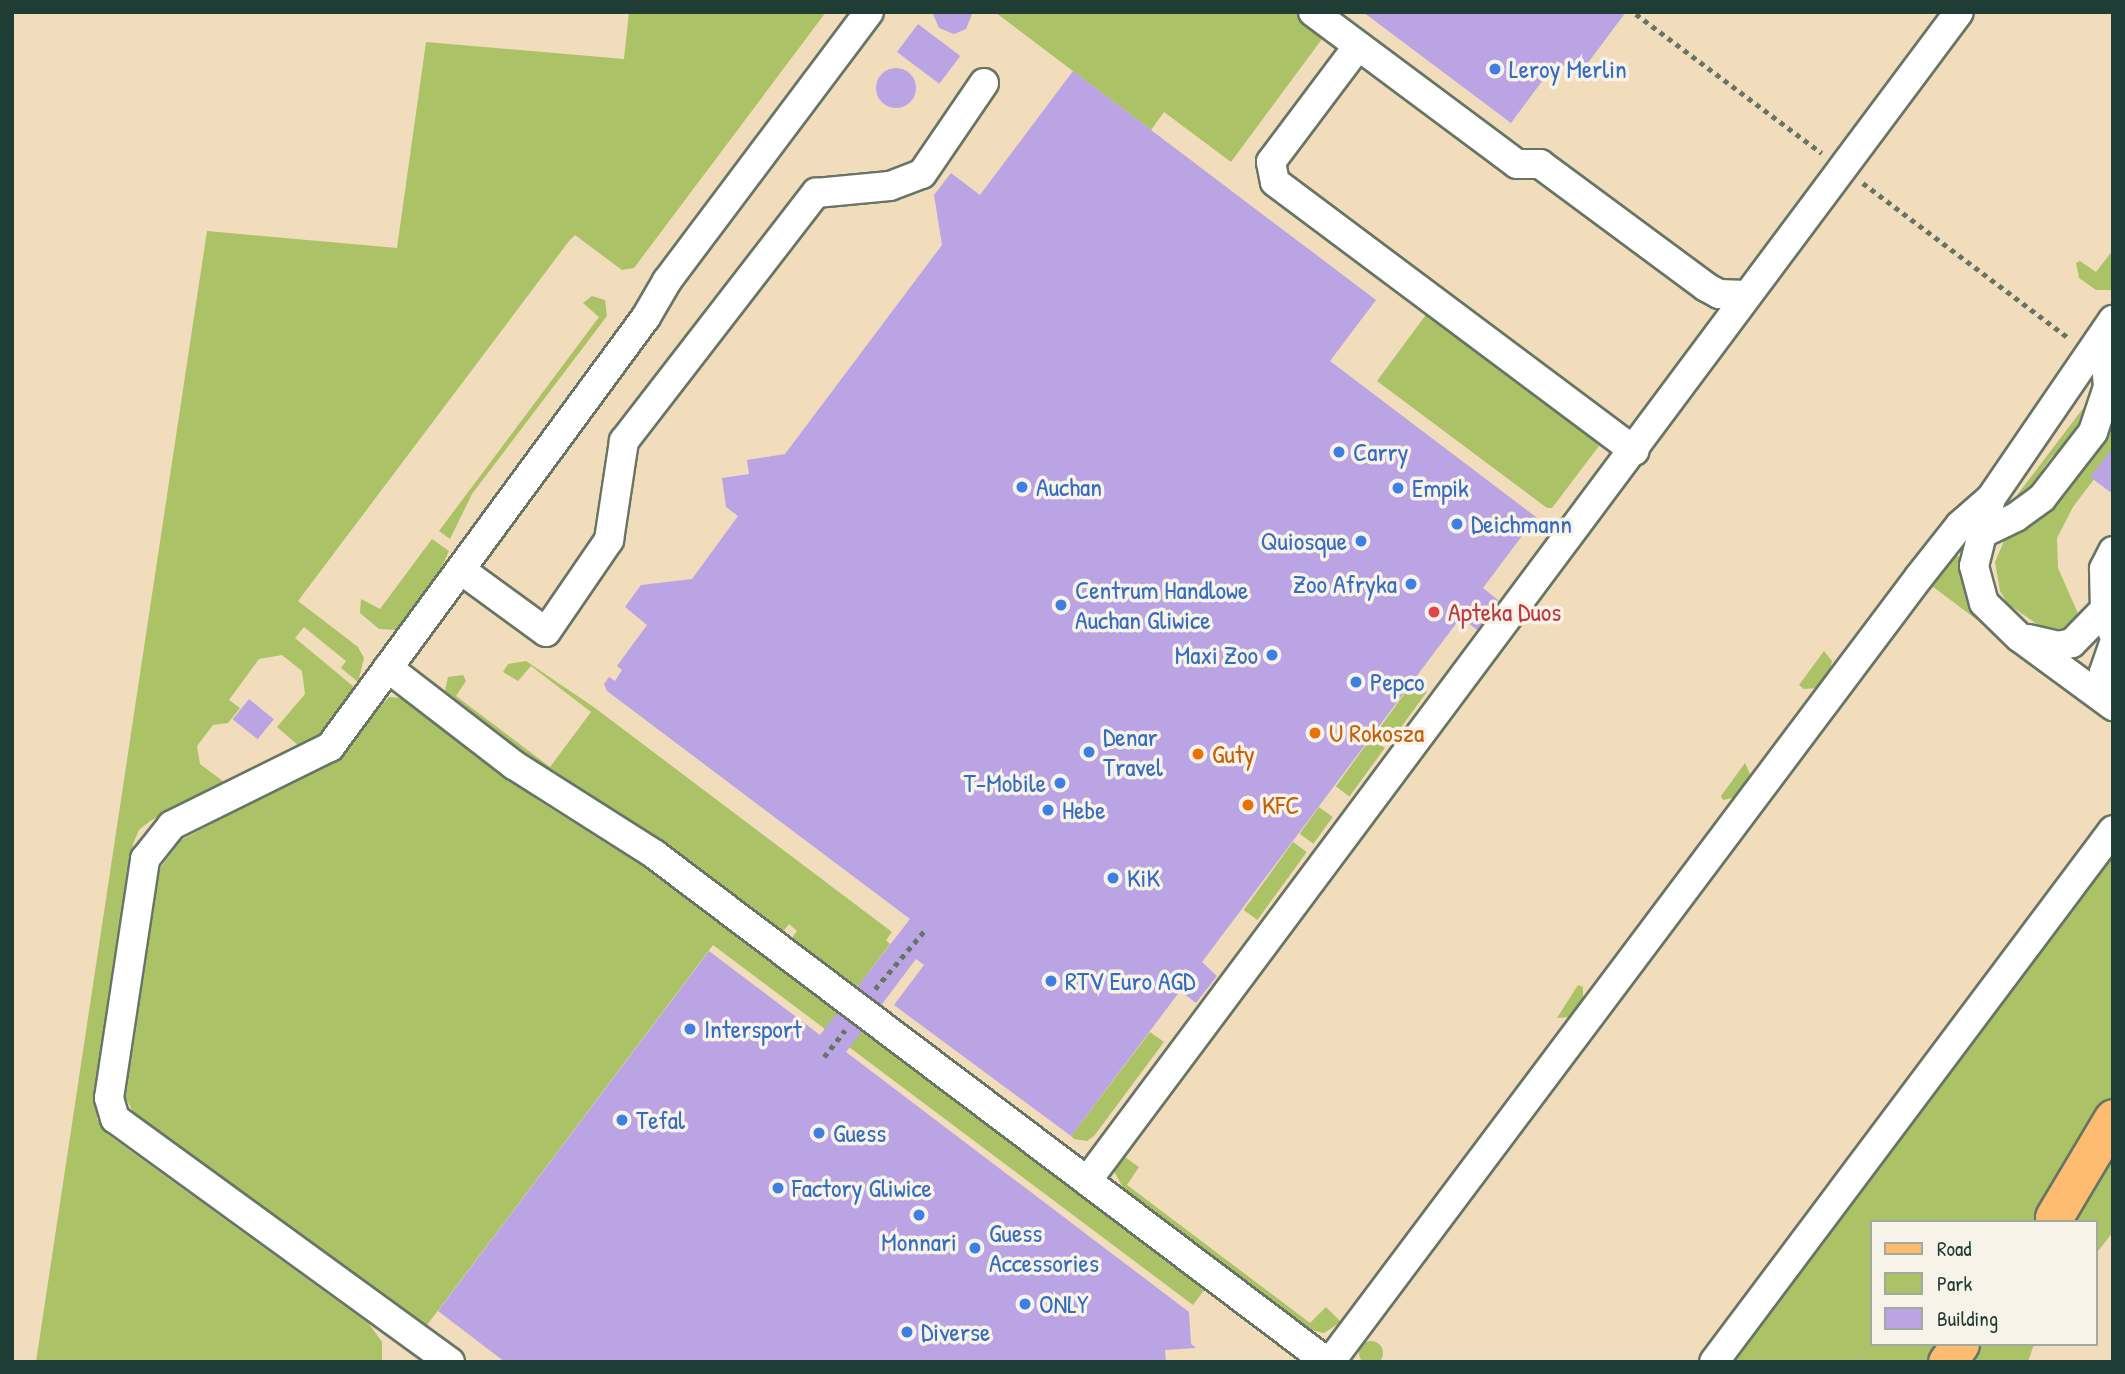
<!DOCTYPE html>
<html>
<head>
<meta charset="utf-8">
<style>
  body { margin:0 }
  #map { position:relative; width:2125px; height:1374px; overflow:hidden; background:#f1dcbc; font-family:"Patrick Hand",sans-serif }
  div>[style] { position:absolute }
  .green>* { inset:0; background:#abc267; transform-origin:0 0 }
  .round { border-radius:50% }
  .building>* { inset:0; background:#baa4e3; transform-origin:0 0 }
  .path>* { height:4.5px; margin-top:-2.25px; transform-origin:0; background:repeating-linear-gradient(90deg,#687564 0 5px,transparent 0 10px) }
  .roads { filter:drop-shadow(2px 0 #687564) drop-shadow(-2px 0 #687564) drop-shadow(0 2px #687564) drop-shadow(0 -2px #687564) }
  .minor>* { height:28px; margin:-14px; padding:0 14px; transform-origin:14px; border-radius:14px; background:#fff }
  .major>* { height:37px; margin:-18.5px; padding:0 18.5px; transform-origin:18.5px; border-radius:18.5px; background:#fdbc6f }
  .dots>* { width:19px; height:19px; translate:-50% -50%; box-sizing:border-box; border:4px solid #f7f3e8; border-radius:50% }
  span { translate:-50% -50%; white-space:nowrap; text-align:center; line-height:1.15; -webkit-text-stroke:7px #f7f3e8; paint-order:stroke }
  .shop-label { font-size:26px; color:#366cbe }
  .left { translate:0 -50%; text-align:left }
  .right { translate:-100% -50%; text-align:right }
  .health-label { font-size:26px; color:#be3a42 }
  .food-label { font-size:26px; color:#c56008 }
  .frame { position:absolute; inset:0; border:14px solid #1f3d34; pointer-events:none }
  .legend { position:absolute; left:1870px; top:1220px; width:228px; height:126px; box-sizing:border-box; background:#f7f3e8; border:2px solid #a1aaa0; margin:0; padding:9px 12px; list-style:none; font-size:21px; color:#1f3d34 }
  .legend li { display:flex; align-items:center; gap:14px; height:35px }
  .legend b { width:35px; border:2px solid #a1aaa0 }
</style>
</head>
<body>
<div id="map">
  <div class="green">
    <div style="clip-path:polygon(629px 12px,826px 12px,634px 268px,622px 270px,575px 235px,569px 241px,298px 601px,358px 647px,364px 658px,358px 682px,341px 668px,346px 661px,304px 627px,295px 638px,354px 687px,319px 734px,300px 747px,277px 727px,305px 694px,302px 671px,282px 655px,259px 659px,229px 700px,240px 708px,228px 723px,213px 725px,197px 746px,200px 764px,224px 782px,150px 821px,139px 830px,133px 844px,97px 1119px,107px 1134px,369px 1324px,382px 1342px,382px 1362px,36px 1362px,207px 231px,397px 248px,426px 42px,624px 59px)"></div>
    <div style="clip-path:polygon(995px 12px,1294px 12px,1325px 35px,1231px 162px,1164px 112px,1151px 130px)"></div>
    <div style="clip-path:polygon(2113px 250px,2113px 290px,2096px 290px,2079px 278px,2076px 263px,2080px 261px,2096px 272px)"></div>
    <div style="clip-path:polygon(592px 296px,605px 300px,607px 316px,472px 494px,450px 539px,439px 531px,599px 317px,583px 303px)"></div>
    <div style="clip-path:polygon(1428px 312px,1602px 442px,1552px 508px,1547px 508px,1377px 381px)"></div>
    <div style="clip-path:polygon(2091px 398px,2097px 401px,2059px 459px,2053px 455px,2042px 470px,2048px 474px,2041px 483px,2008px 507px)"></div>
    <div style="clip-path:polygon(2113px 416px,2113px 454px,2073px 507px,2057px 538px,2058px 568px,2080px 618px,2057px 638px,2008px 604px,2000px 591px,1995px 562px,2004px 541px)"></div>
    <div style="clip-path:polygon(432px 539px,449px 551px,440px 571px,397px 630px,379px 629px,360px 613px,361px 599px,380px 609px)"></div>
    <div style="clip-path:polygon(1955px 555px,1960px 557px,1971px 602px,2113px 722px,1932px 586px)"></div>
    <div style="clip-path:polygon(1824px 651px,1832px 661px,1830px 671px,1816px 688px,1804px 689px,1799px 685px)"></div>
    <div style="clip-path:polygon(526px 661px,595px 708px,892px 932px,886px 940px,890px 944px,856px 989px,791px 939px,797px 931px,789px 924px,782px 933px,651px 833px,546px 769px,445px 691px,448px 677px,463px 675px,466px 681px,456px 696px,550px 767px,591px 712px,531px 666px,518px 681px,503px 672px,508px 664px)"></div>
    <div style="left:1413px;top:682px;width:17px;height:61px;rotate:36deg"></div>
    <div style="clip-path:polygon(389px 697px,401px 698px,539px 801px,644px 867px,1205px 1289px,1193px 1305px,713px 945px,424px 1329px,140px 1124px,126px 1099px,126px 1075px,158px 871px,181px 840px,332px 761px)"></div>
    <div style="left:1371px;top:738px;width:17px;height:60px;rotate:36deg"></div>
    <div style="clip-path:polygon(1745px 763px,1750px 774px,1747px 782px,1736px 797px,1723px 800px,1721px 796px)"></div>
    <div style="left:1319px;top:807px;width:17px;height:33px;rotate:36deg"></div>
    <div style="left:1293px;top:842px;width:17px;height:84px;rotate:36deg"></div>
    <div style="clip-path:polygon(2113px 856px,2113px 1232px,2095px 1255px,2095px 1222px,1871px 1222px,1871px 1344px,2034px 1344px,2028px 1362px,1734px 1362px)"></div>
    <div style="clip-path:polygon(1578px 985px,1583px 987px,1583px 1000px,1569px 1017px,1557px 1018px)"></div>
    <div style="clip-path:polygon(1150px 1032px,1164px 1042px,1094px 1136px,1087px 1141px,1074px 1139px,1071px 1136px)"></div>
    <div style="clip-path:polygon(1122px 1155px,1139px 1167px,1127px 1185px,1139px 1194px,1310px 1323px,1326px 1307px,1341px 1322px,1324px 1333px,1311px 1330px,1124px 1190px,1113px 1169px)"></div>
    <div class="round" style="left:1359px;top:1341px;width:24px;height:24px"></div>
  </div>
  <div class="building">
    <div style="clip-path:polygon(932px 12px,972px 12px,972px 14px,966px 29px,954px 34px,939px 28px)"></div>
    <div style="clip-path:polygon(1363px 12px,1626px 12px,1578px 76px,1557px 61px,1511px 123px)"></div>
    <div style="left:918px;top:24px;width:53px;height:35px;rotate:37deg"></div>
    <div class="round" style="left:876px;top:68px;width:40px;height:40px"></div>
    <div style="clip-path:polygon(1073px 71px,1376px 300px,1330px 361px,1536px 517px,1483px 588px,1498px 600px,1477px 630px,1461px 617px,1202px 962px,1217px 976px,1196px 1003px,1180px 991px,1071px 1136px,894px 1005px,924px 965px,916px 959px,846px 1052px,1189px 1312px,1191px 1344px,1196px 1348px,1165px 1350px,1166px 1362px,505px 1362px,438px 1311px,709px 951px,820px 1035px,910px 919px,607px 691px,604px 684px,609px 677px,615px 681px,622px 670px,617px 666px,647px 625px,625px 607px,641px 585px,692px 579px,738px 516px,726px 507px,722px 478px,749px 474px,747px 460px,785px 454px,942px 245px,934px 195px,951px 173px,980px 195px)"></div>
    <div style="clip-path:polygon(2111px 450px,2113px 452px,2113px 494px,2090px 477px)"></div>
    <div style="left:249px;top:699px;width:32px;height:26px;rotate:39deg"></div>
  </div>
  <div class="path">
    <div style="left:1636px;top:14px;width:232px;rotate:36.8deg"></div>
    <div style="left:1863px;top:183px;width:258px;rotate:37deg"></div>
    <div style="left:875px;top:989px;width:77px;rotate:-49.7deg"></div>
    <div style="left:824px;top:1057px;width:34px;rotate:-52deg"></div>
  </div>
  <div class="roads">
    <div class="minor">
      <div style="left:1313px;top:12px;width:254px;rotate:36.7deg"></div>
      <div style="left:1517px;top:164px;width:23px"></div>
      <div style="left:1540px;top:164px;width:207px;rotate:36.5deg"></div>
      <div style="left:1706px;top:287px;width:15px;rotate:28deg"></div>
      <div style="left:1719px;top:294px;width:27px;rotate:2deg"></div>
      <div style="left:1358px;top:46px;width:145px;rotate:126.9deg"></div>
      <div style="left:1271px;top:162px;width:20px;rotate:79deg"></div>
      <div style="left:1275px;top:182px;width:449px;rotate:36.8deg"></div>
      <div style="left:1991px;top:498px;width:70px;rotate:104deg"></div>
      <div style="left:1974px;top:566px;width:38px;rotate:75deg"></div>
      <div style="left:1984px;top:603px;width:49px;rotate:44.2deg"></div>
      <div style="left:2019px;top:637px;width:117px;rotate:36.3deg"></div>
      <div style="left:1979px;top:535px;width:41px;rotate:-25.9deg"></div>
      <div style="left:2016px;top:517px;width:32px;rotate:-36deg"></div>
      <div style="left:2042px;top:498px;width:83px;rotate:-52.3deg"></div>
      <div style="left:2093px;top:432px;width:47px;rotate:-71.6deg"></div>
      <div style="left:2108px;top:387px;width:48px;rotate:-94.8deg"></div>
      <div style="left:2113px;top:551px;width:20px;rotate:117deg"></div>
      <div style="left:2104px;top:569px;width:42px;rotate:88.6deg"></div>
      <div style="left:2105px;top:611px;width:23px;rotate:70deg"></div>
      <div style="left:461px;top:570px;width:105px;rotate:36.1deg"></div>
      <div style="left:546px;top:632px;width:112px;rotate:-55.6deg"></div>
      <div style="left:609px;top:540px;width:100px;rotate:-81.4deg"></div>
      <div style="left:624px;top:441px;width:314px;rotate:-52.3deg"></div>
      <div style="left:816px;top:193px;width:74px;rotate:-5.4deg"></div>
      <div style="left:890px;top:186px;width:34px;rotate:-21deg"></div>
      <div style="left:922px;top:174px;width:110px;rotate:-55.7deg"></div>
      <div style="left:2028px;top:639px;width:31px;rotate:13deg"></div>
      <div style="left:2058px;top:646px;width:14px;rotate:-12deg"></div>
      <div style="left:2072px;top:643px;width:59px;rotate:-45.7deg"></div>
      <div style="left:2113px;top:646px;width:28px;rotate:109deg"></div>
      <div style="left:2104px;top:672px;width:29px;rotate:72deg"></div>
      <div style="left:388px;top:668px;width:159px;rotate:37.6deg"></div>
      <div style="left:514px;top:765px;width:166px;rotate:32.4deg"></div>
      <div style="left:654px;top:854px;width:843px;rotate:37.05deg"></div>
      <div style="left:1087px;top:1181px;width:1458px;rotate:-53.28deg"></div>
      <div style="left:450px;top:1362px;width:414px;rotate:-144deg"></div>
      <div style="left:115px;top:1119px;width:22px;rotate:-106deg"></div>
      <div style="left:109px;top:1098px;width:242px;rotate:-81.4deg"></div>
      <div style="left:145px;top:859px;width:43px;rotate:-51.5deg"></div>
      <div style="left:172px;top:825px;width:176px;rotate:-26.3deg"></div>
      <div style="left:330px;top:747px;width:534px;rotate:-53.69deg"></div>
      <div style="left:646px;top:317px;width:42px;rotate:-59.7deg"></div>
      <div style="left:667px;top:281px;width:336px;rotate:-53.1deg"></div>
      <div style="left:1330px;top:1362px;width:981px;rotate:-53.12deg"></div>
      <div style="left:1919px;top:577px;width:66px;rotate:-51.7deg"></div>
      <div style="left:1960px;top:525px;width:41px;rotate:-41.1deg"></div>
      <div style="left:1991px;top:498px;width:216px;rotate:-55.6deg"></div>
      <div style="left:1714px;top:1362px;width:665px;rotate:-53.13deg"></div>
    </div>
    <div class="major">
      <div style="left:2054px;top:1217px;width:115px;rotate:-59.2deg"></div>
      <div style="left:1947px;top:1362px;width:22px;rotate:-54deg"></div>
    </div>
  </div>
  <div class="dots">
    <div style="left:1495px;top:69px;background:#3f7fe0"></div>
    <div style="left:1339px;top:452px;background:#3f7fe0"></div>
    <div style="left:1022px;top:487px;background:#3f7fe0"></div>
    <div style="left:1398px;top:488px;background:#3f7fe0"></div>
    <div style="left:1457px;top:524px;background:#3f7fe0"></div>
    <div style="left:1361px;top:541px;background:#3f7fe0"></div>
    <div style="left:1411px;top:584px;background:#3f7fe0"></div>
    <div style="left:1061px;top:605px;background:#3f7fe0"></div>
    <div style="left:1434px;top:612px;background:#e0444e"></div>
    <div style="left:1272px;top:655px;background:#3f7fe0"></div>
    <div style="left:1356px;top:682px;background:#3f7fe0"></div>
    <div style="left:1315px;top:733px;background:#e8710a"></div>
    <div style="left:1089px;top:752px;background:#3f7fe0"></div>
    <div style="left:1198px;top:754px;background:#e8710a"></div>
    <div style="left:1060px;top:783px;background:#3f7fe0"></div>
    <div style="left:1248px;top:805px;background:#e8710a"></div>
    <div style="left:1048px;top:810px;background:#3f7fe0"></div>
    <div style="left:1113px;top:878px;background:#3f7fe0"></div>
    <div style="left:1051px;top:981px;background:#3f7fe0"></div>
    <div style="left:690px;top:1029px;background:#3f7fe0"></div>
    <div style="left:622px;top:1120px;background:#3f7fe0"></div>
    <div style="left:819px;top:1133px;background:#3f7fe0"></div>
    <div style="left:778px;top:1188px;background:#3f7fe0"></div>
    <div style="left:919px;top:1215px;background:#3f7fe0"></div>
    <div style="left:975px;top:1248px;background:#3f7fe0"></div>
    <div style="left:1025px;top:1304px;background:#3f7fe0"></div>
    <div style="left:907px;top:1332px;background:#3f7fe0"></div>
  </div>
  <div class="shop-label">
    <span class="left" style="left:1509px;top:69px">Leroy Merlin</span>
    <span class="left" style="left:1353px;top:452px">Carry</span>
    <span class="left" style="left:1036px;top:487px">Auchan</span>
    <span class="left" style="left:1412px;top:488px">Empik</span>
    <span class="left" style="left:1471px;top:524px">Deichmann</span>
    <span class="right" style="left:1347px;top:541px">Quiosque</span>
    <span class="right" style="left:1397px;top:584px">Zoo Afryka</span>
    <span class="left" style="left:1075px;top:605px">Centrum Handlowe<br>Auchan Gliwice</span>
    <span class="right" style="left:1258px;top:655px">Maxi Zoo</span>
    <span class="left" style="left:1370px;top:682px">Pepco</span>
    <span class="left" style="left:1103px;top:752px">Denar<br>Travel</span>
    <span class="right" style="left:1046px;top:783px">T-Mobile</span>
    <span class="left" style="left:1062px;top:810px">Hebe</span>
    <span class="left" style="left:1127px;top:878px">KiK</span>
    <span class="left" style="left:1065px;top:981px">RTV Euro AGD</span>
    <span class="left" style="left:704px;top:1029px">Intersport</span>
    <span class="left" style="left:636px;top:1120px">Tefal</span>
    <span class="left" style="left:833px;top:1133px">Guess</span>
    <span class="left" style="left:792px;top:1188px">Factory Gliwice</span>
    <span class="left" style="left:989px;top:1248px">Guess<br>Accessories</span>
    <span style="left:919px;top:1242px">Monnari</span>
    <span class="left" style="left:1039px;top:1304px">ONLY</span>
    <span class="left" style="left:921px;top:1332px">Diverse</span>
  </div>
  <div class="health-label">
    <span class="left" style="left:1448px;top:612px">Apteka Duos</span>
  </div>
  <div class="food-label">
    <span class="left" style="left:1329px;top:733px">U Rokosza</span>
    <span class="left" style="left:1212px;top:754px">Guty</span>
    <span class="left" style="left:1262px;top:805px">KFC</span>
  </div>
  <div class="frame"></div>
  <ul class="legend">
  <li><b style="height:9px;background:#fdbc6f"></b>Road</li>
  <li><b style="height:19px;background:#abc267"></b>Park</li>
  <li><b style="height:19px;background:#baa4e3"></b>Building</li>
  </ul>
</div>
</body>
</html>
